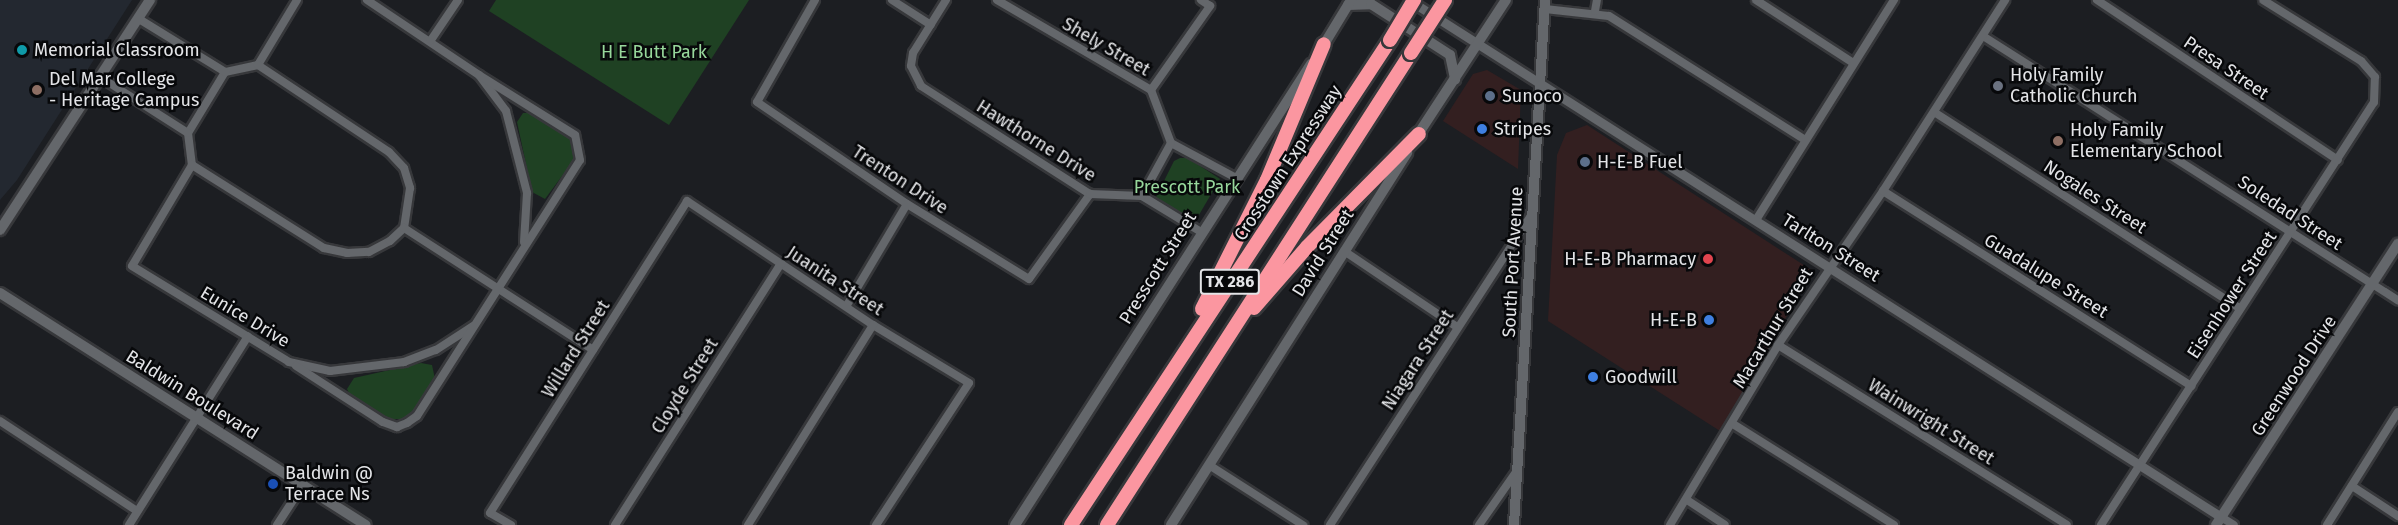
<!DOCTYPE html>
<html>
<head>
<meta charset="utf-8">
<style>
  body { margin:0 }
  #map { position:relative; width:2398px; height:525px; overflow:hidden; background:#1c1e22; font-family:"Fira Sans",sans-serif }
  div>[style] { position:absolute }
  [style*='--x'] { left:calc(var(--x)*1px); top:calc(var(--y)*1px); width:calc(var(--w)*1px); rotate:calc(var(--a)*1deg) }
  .commercial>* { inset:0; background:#331f20 }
  .built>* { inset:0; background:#232830 }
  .green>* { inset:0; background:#1f4123 }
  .roads { filter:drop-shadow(2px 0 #37383b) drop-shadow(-2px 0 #37383b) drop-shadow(0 2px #37383b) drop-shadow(0 -2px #37383b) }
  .minor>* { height:8px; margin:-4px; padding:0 4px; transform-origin:4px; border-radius:4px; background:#64676b }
  .tertiary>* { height:9px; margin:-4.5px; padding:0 4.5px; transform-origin:4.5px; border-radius:4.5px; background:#64676b }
  .secondary>* { height:10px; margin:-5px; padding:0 5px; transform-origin:5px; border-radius:5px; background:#64676b }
  .motorway>* { height:14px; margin:-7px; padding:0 7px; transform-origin:7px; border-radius:7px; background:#fb96a0 }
  .bridges { filter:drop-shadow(2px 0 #37383b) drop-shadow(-2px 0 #37383b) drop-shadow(0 2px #37383b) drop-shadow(0 -2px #37383b) }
  .motorway-bridge>* { height:14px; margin:-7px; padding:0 7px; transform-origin:7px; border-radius:7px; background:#fb96a0 }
  .dots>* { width:16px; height:16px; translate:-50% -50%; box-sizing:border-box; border:3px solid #07080a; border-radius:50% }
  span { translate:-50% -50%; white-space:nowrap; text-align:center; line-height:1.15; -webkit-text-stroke:5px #07080a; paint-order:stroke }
  .shield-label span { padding:2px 4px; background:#07080a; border:2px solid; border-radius:4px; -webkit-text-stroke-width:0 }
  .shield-label { font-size:16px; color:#e3e4e7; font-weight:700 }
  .street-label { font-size:18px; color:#e3e4e7 }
  .poi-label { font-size:18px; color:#e3e4e7 }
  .left { translate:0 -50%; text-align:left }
  .right { translate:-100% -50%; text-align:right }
  .park-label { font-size:18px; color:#97d79b }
</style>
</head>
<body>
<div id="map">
  <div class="commercial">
    <div style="clip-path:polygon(1487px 70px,1521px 90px,1518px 169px,1443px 121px,1473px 74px)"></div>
    <div style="clip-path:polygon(1587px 125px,1813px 271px,1720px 431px,1548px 321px,1557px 155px,1566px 133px)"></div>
  </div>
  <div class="built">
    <div style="clip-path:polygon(0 0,132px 0,17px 180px,0 200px)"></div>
  </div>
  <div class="green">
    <div style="clip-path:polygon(496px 0,749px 0,669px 125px,489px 11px)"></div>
    <div style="clip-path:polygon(523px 113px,534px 113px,568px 135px,575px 150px,574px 160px,545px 199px,532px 192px,517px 122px)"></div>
    <div style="clip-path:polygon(1180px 158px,1188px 158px,1220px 179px,1196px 220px,1191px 223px,1156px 197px,1174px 161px)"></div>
    <div style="clip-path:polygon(421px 363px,432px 365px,435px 379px,411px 415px,403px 419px,387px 419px,350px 395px,347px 389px,354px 378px)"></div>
  </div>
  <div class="roads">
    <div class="minor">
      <div style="--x:297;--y:0;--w:76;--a:121"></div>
      <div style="--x:258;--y:65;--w:34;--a:168"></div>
      <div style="--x:225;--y:72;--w:71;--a:121.2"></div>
      <div style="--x:188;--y:133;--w:32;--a:83"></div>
      <div style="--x:192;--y:165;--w:117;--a:120.7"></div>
      <div style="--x:132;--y:266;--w:184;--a:31.4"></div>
      <div style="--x:289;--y:362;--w:42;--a:12.4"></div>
      <div style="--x:330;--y:371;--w:75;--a:-6.9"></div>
      <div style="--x:404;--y:362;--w:34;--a:-21"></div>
      <div style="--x:436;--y:350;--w:44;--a:-33"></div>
      <div style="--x:367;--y:0;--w:135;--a:33.8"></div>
      <div style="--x:479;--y:75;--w:45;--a:53.1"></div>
      <div style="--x:506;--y:111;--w:85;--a:75.6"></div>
      <div style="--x:527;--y:193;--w:49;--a:93.5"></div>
      <div style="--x:815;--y:0;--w:117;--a:119.6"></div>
      <div style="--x:757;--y:102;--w:181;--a:34.2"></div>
      <div style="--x:907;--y:204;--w:143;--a:31.6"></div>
      <div style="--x:1029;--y:279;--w:105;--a:-54.3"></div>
      <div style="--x:892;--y:0;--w:46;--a:32.7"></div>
      <div style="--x:946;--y:0;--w:62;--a:121.9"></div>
      <div style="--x:913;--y:53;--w:13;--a:99"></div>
      <div style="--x:911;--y:66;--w:22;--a:63"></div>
      <div style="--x:921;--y:86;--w:201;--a:32.6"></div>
      <div style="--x:1090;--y:194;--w:52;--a:2.2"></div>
      <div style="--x:1142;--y:196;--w:69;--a:31.4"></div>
      <div style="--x:997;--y:0;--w:178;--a:30.3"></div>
      <div style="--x:1151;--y:90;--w:57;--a:69.3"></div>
      <div style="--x:1171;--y:143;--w:74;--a:28.3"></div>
      <div style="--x:1756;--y:0;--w:114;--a:32.9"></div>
      <div style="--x:2097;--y:0;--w:289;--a:33.6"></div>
      <div style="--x:1545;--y:9;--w:64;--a:6.2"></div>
      <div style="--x:1609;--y:16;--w:232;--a:32.3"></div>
      <div style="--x:1595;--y:11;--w:11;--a:-80"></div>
      <div style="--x:139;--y:19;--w:101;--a:31.6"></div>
      <div style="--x:1983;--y:36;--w:492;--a:32.5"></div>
      <div style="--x:431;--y:40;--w:48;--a:-56"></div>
      <div style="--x:258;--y:65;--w:157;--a:33.6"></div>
      <div style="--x:389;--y:152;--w:22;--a:47"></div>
      <div style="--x:404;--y:168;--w:21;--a:73"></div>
      <div style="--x:410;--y:188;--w:40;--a:98.5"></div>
      <div style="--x:100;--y:77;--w:104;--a:32.5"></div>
      <div style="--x:1151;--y:90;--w:103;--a:-54.9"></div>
      <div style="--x:1210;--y:6;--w:11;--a:-146"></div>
      <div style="--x:1934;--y:112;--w:363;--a:32.7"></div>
      <div style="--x:192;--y:165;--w:156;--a:32.2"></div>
      <div style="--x:324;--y:248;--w:24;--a:12"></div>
      <div style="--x:347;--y:253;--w:22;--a:-3"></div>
      <div style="--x:369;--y:252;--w:24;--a:-28"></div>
      <div style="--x:390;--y:241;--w:19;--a:-43"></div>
      <div style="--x:1883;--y:191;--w:365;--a:32.3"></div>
      <div style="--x:1142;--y:196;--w:60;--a:-61.3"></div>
      <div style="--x:1756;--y:220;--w:260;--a:-57.9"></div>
      <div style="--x:404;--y:228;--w:225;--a:32.8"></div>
      <div style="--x:1344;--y:251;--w:136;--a:33.9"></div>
      <div style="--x:847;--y:305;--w:117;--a:-59.3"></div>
      <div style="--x:1778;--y:345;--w:340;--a:31.9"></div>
      <div style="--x:296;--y:366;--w:103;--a:32.8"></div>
      <div style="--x:383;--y:422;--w:15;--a:20"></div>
      <div style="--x:397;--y:427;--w:11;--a:-22"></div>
      <div style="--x:407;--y:423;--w:12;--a:-35"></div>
      <div style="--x:417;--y:416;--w:303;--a:-57.5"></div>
      <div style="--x:580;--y:160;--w:25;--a:-101"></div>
      <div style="--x:575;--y:135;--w:113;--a:-148"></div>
      <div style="--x:0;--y:421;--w:164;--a:33.3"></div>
      <div style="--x:1733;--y:424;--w:190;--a:32.1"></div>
      <div style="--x:1209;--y:465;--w:112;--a:32.6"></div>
      <div style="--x:2352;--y:486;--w:55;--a:33.1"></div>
      <div style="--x:1687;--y:500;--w:45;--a:33.3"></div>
      <div style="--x:2221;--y:517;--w:15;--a:32"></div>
      <div style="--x:129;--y:525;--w:223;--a:-57.8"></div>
      <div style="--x:277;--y:525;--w:48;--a:-57"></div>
      <div style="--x:511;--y:525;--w:24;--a:-150"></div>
      <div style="--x:490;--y:513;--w:369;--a:-57.7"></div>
      <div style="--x:687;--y:201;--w:224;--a:33.7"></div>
      <div style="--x:873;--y:325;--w:112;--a:31.1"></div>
      <div style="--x:969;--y:383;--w:170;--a:123.2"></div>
      <div style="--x:615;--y:525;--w:310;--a:-57.6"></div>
      <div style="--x:748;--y:525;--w:236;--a:-58"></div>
      <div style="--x:1330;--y:525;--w:371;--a:-57"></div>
      <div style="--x:1479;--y:525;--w:65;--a:-55.1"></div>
      <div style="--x:1670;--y:525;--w:210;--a:-59"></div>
      <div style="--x:1778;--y:345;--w:186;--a:-55.7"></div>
      <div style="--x:1883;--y:191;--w:227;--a:-57.4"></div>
      <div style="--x:2101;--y:525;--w:503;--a:-57.16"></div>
      <div style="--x:2374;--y:102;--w:25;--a:-88"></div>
      <div style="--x:2375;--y:77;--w:21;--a:-131"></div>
      <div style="--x:2361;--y:61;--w:115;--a:-148.1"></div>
      <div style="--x:2327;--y:525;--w:133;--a:-57.9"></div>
    </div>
    <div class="tertiary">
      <div style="--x:1409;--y:0;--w:963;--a:32.48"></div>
    </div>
    <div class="secondary">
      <div style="--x:1348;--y:5;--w:23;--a:-2"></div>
      <div style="--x:1371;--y:4;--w:94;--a:32.8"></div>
      <div style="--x:1450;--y:55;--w:25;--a:78"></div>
      <div style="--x:1320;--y:51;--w:60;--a:-58.7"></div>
      <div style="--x:1415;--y:139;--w:166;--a:-56.8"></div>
      <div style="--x:0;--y:230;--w:275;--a:-56.9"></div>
      <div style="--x:0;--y:293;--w:433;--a:32.4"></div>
      <div style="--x:1015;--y:525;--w:548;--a:-57.3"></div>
      <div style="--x:1171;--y:525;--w:441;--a:-57.6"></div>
      <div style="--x:1514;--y:525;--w:526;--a:-86.62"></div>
      <div style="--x:2216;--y:525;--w:335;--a:-57.1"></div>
    </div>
    <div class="motorway">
      <div style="--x:1254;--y:308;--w:81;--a:-49"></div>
      <div style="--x:1307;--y:247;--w:159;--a:-45.3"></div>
      <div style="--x:1202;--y:309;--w:144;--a:-63.3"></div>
      <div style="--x:1267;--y:180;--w:147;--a:-67.3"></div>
      <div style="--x:1071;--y:525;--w:581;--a:-56.67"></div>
      <div style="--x:1107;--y:525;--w:561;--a:-57.22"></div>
    </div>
  </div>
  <div class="bridges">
    <div class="motorway-bridge">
      <div style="--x:1390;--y:40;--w:47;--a:-59"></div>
      <div style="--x:1411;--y:53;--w:63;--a:-57.3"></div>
    </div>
  </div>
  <div class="dots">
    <div style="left:22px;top:50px;background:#0f9aa8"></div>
    <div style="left:1998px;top:86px;background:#6b7280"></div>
    <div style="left:37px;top:90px;background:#8d6e63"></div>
    <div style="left:1490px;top:96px;background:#5c6f8a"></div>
    <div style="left:1482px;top:129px;background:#3f7fe0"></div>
    <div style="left:2058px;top:141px;background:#8d6e63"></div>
    <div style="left:1585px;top:162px;background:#5c6f8a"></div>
    <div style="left:1708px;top:259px;background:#e0444e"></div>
    <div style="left:1709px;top:320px;background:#3f7fe0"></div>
    <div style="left:1593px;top:377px;background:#3f7fe0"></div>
    <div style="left:273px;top:484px;background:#1a4fb4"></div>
  </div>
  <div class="shield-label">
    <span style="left:1230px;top:282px">TX 286</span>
  </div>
  <div class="street-label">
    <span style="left:1106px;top:47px;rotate:30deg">Shely Street</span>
    <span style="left:2226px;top:68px;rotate:34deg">Presa Street</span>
    <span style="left:1036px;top:141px;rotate:32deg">Hawthorne Drive</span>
    <span style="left:1288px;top:163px;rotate:-57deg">Crosstown Expressway</span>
    <span style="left:900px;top:180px;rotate:33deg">Trenton Drive</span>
    <span style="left:2095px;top:197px;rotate:33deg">Nogales Street</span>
    <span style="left:2290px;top:213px;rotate:33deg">Soledad Street</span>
    <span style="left:1831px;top:248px;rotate:32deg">Tarlton Street</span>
    <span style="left:1323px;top:253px;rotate:-58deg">David Street</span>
    <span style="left:1513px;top:262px;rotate:-87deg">South Port Avenue</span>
    <span style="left:1158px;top:268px;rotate:-58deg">Presscott Street</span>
    <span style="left:2046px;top:276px;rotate:32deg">Guadalupe Street</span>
    <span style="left:835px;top:281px;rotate:33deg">Juanita Street</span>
    <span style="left:2232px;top:295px;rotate:-57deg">Eisenhower Street</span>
    <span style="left:245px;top:317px;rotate:31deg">Eunice Drive</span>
    <span style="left:1773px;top:328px;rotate:-59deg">Macarthur Street</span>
    <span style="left:576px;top:349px;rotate:-58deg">Willard Street</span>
    <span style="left:1418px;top:360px;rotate:-57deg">Niagara Street</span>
    <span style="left:2294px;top:376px;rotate:-57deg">Greenwood Drive</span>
    <span style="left:685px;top:386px;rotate:-58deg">Cloyde Street</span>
    <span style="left:192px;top:395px;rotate:32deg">Baldwin Boulevard</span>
    <span style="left:1931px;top:422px;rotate:32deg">Wainwright Street</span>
  </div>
  <div class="poi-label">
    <span class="left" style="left:34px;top:50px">Memorial Classroom</span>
    <span class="left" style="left:2010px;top:86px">Holy Family<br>Catholic Church</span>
    <span class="left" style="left:49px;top:90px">Del Mar College<br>- Heritage Campus</span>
    <span class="left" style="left:1502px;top:96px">Sunoco</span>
    <span class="left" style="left:1494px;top:129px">Stripes</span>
    <span class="left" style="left:2070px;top:141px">Holy Family<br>Elementary School</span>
    <span class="left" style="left:1597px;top:162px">H-E-B Fuel</span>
    <span class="right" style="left:1696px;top:259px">H-E-B Pharmacy</span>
    <span class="right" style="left:1697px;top:320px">H-E-B</span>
    <span class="left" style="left:1605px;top:377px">Goodwill</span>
    <span class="left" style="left:285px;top:484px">Baldwin @<br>Terrace Ns</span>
  </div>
  <div class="park-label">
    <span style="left:654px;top:52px">H E Butt Park</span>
    <span style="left:1187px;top:187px">Prescott Park</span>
  </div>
</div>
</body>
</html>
